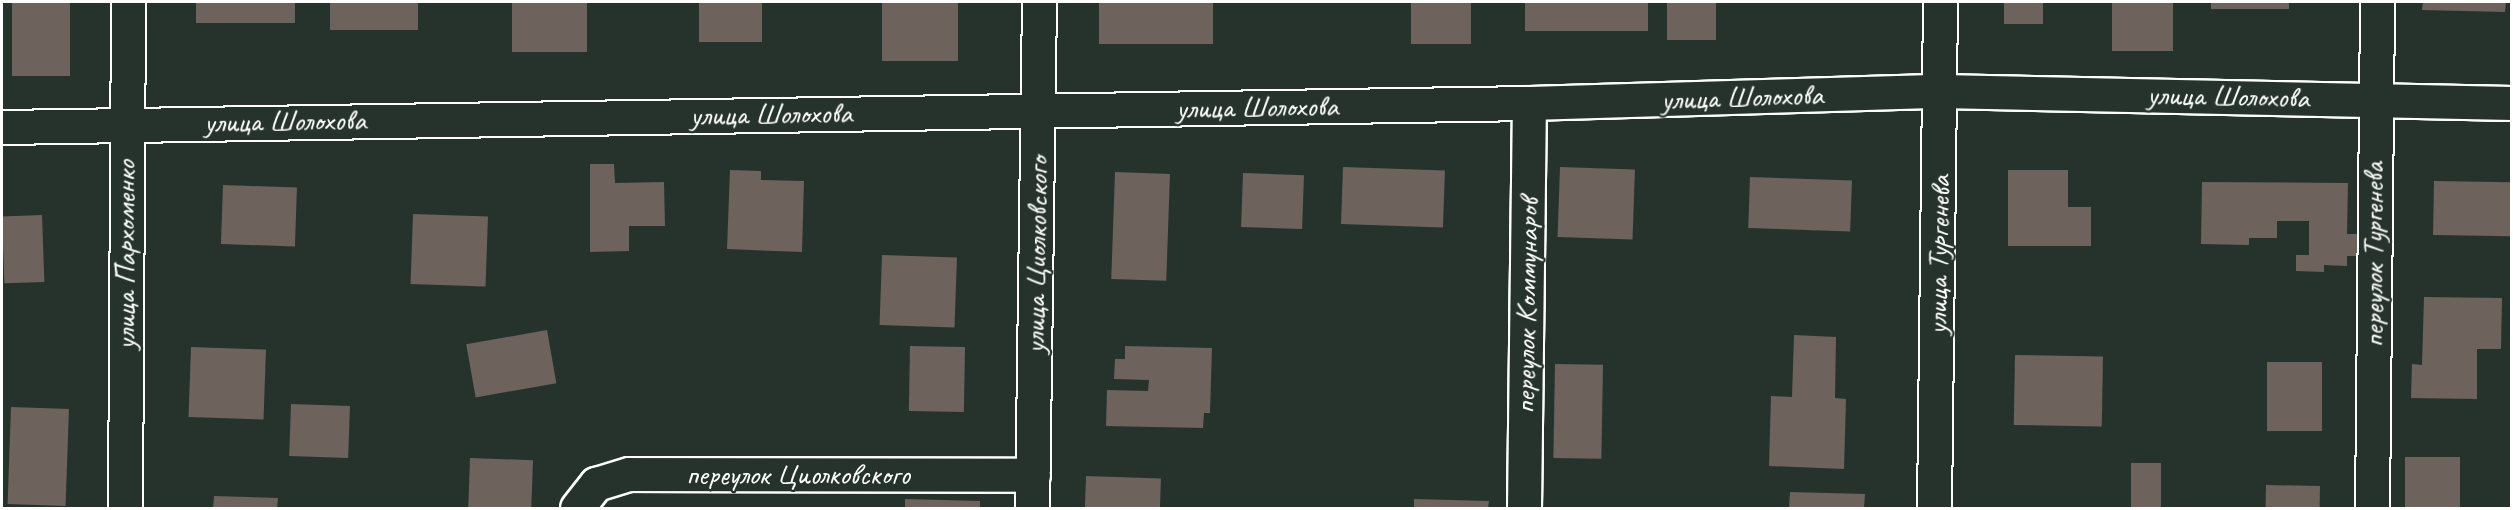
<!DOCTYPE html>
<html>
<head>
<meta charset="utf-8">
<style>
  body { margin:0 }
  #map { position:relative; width:2513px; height:510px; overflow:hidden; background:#26332d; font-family:Caveat,sans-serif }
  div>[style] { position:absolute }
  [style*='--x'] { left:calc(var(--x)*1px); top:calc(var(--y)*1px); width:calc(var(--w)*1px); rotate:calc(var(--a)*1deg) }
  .building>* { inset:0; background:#6e625c; transform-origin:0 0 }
  .roads { filter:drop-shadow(2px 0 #fff) drop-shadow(-2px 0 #fff) drop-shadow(0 2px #fff) drop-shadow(0 -2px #fff) }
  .street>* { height:33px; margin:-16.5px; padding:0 16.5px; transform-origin:16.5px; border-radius:16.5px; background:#26332d }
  span { translate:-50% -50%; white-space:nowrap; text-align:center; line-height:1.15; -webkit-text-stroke:4.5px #26332d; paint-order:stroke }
  .street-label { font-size:30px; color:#fff }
  .frame { position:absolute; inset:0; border:3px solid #fff; pointer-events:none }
</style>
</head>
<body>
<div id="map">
  <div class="building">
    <div style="left:12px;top:2px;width:58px;height:74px"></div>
    <div style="left:196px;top:2px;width:99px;height:21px"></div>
    <div style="left:330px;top:2px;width:88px;height:28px"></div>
    <div style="left:512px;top:2px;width:75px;height:50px"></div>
    <div style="left:699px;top:2px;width:63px;height:40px"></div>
    <div style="left:882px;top:2px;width:76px;height:59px"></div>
    <div style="left:1099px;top:2px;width:114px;height:42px"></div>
    <div style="left:1411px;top:2px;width:60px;height:42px"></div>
    <div style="left:1525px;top:2px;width:123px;height:29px"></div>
    <div style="left:1667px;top:2px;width:49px;height:38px"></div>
    <div style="left:2004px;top:2px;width:39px;height:22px"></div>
    <div style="left:2112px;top:2px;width:61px;height:49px"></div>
    <div style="left:2211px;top:2px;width:78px;height:7px"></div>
    <div style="clip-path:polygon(2423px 2px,2506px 2px,2505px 12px,2422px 10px)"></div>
    <div style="clip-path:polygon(590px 164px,614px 164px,615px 183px,664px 182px,665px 226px,629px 226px,629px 251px,590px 252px)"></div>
    <div style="left:1343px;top:167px;width:102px;height:57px;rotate:2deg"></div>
    <div style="left:1560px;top:167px;width:75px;height:70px;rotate:2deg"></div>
    <div style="clip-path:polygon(730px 170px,761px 171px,761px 180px,804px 181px,802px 252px,727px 249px)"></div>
    <div style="clip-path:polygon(2008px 170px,2068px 170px,2068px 207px,2091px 207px,2091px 246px,2008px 246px)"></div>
    <div style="left:1115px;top:172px;width:55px;height:107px;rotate:2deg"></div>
    <div style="left:1243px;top:173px;width:61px;height:54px;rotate:2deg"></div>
    <div style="left:1750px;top:177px;width:102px;height:51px;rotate:2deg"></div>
    <div style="left:2434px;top:181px;width:78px;height:54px;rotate:1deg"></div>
    <div style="clip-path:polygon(2202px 182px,2348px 183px,2347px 234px,2362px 234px,2362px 256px,2347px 256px,2347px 266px,2324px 265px,2324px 272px,2296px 271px,2296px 255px,2309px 255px,2309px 221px,2277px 221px,2277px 238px,2249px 238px,2249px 245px,2201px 244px)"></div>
    <div style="left:223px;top:185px;width:74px;height:59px;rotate:2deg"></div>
    <div style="left:413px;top:214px;width:75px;height:70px;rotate:2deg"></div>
    <div style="left:42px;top:215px;width:67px;height:40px;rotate:88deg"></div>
    <div style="left:882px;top:255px;width:75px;height:70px;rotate:2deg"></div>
    <div style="clip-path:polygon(2424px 297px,2502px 298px,2501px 349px,2477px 349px,2477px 399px,2411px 398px,2412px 364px,2422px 365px)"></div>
    <div style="left:547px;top:330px;width:54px;height:82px;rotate:80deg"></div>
    <div style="clip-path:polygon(1794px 335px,1836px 337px,1835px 398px,1846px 399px,1844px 469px,1769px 466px,1771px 396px,1792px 397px)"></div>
    <div style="left:910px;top:346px;width:55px;height:65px;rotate:1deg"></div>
    <div style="clip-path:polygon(1125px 346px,1212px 348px,1210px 413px,1204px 413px,1203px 428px,1106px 426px,1107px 390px,1148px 391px,1149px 380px,1114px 379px,1115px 359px,1125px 359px)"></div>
    <div style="left:191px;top:347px;width:75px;height:70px;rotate:2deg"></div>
    <div style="left:2015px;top:355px;width:88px;height:70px;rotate:1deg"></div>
    <div style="left:2267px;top:362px;width:55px;height:69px"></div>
    <div style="left:1555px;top:364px;width:48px;height:94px;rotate:1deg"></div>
    <div style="left:291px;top:404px;width:59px;height:52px;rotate:2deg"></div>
    <div style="left:11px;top:407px;width:58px;height:97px;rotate:2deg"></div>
    <div style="left:2405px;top:457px;width:55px;height:51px"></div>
    <div style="left:470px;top:458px;width:63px;height:50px;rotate:2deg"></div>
    <div style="left:2131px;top:463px;width:30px;height:45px"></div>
    <div style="left:1086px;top:476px;width:75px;height:32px;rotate:2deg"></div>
    <div style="left:2266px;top:485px;width:54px;height:23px;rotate:1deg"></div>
    <div style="clip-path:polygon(1790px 492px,1865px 494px,1864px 508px,1789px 508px)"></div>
    <div style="clip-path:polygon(214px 496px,278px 498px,277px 508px,213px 508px)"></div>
    <div style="clip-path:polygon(905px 499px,980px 501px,980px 508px,905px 508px)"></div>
    <div style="clip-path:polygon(1414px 499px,1489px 501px,1488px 508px,1414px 508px)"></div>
  </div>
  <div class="roads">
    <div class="street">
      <div style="--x:2;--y:127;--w:1527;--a:-0.9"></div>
      <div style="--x:1529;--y:103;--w:411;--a:-1.7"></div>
      <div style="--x:1940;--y:91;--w:572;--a:1.2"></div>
      <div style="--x:125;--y:508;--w:506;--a:-89.66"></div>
      <div style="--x:577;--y:508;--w:31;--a:-52"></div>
      <div style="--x:596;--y:484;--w:34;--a:-17"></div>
      <div style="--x:629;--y:474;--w:404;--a:0.1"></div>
      <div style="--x:1032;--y:508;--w:506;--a:-89.21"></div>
      <div style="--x:1524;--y:508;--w:405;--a:-89.3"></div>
      <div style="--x:1934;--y:508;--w:506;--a:-89.32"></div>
      <div style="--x:2372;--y:508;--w:506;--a:-89.43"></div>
    </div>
  </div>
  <div class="street-label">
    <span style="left:2228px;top:96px;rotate:1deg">улица Шолохова</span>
    <span style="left:1742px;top:97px;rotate:-2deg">улица Шолохова</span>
    <span style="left:1257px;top:107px;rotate:-1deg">улица Шолохова</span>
    <span style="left:771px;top:114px;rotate:-1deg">улица Шолохова</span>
    <span style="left:285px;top:121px;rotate:-1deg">улица Шолохова</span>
    <span style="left:125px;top:255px;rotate:-90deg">улица Пархоменко</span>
    <span style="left:1036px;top:255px;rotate:-89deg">улица Циолковского</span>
    <span style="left:1938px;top:255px;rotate:-89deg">улица Тургенева</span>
    <span style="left:2373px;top:255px;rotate:-90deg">переулок Тургенева</span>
    <span style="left:1526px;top:306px;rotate:-89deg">переулок Коммунаров</span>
    <span style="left:798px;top:474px">переулок Циолковского</span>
  </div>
  <div class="frame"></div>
</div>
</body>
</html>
